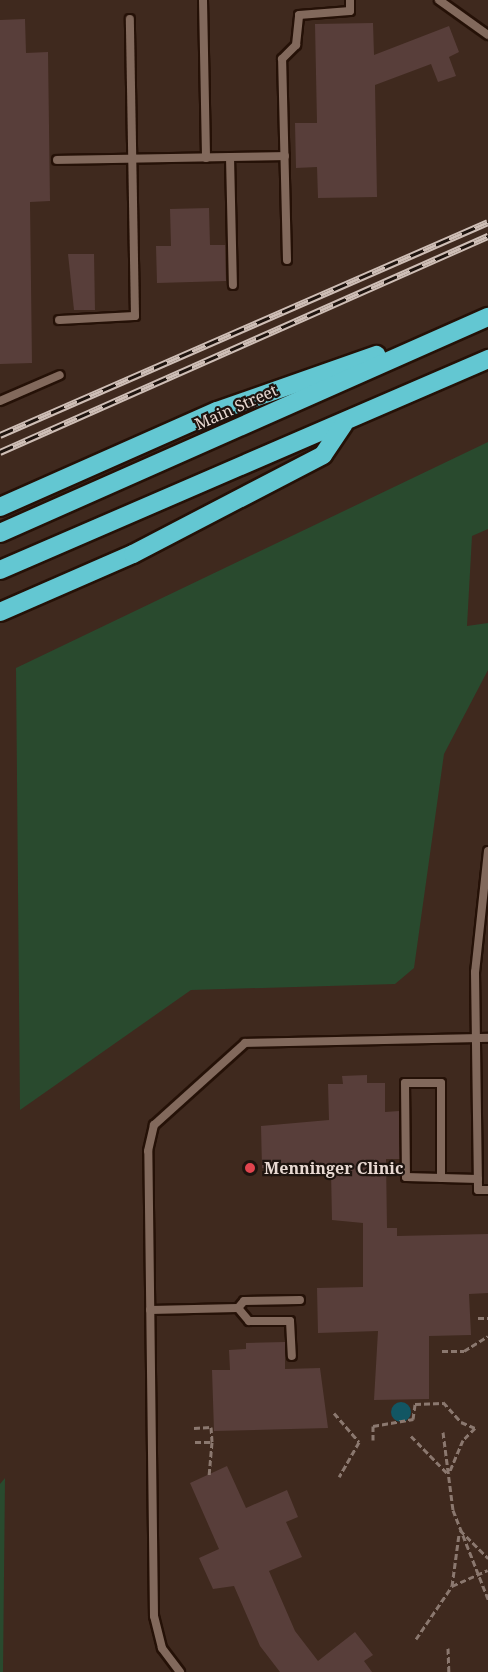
<!DOCTYPE html>
<html>
<head>
<meta charset="utf-8">
<style>
  body { margin:0 }
  #map { position:relative; width:488px; height:1672px; overflow:hidden; background:#3f291e; font-family:"Noto Serif",serif }
  div>[style] { position:absolute }
  [style*='--x'] { left:calc(var(--x)*1px); top:calc(var(--y)*1px); width:calc(var(--w)*1px); rotate:calc(var(--a)*1deg) }
  .green>* { inset:0; background:#294a2e }
  .water>* { inset:0; background:#125663 }
  .round { border-radius:50% }
  .building>* { inset:0; background:#583e3a }
  .path>* { height:3px; margin-top:-1.5px; transform-origin:0; background:repeating-linear-gradient(90deg,#8b786f 0 6px,transparent 0 9px) }
  .roads { filter:drop-shadow(2px 0 #251107) drop-shadow(-2px 0 #251107) drop-shadow(0 2px #251107) drop-shadow(0 -2px #251107) }
  .lane>* { height:8px; margin:-4px; padding:0 4px; transform-origin:4px; border-radius:4px; background:#82695c }
  .highway>* { height:18px; margin:-9px; padding:0 9px; transform-origin:9px; border-radius:9px; background:#63c7d2 }
  .rail>* { height:7px; margin-top:-3.5px; transform-origin:0; background:repeating-linear-gradient(90deg,#1e140f 0 14px,#cebeb6 0 28px); box-sizing:border-box; border-block:2px solid #cebeb6 }
  .dots>* { width:16px; height:16px; translate:-50% -50%; box-sizing:border-box; border:3px solid #1e140f; border-radius:50% }
  span { translate:-50% -50%; white-space:nowrap; text-align:center; line-height:1.15; -webkit-text-stroke:4.5px #1e140f; paint-order:stroke }
  .street-label { font-size:16px; color:#e8d9d2 }
  .poi-label { font-size:16px; color:#e8d9d2; font-weight:700 }
  .left { translate:0 -50%; text-align:left }
</style>
</head>
<body>
<div id="map">
  <div class="green">
    <div style="clip-path:polygon(488px 442px,488px 529px,472px 536px,467px 626px,488px 623px,488px 670px,444px 754px,414px 968px,395px 984px,191px 990px,20px 1110px,16px 668px)"></div>
    <div style="clip-path:polygon(5px 1478px,3px 1672px,0 1672px,0 1484px)"></div>
  </div>
  <div class="water">
    <div class="round" style="left:391px;top:1402px;width:20px;height:20px"></div>
  </div>
  <div class="building">
    <div style="clip-path:polygon(25px 19px,26px 53px,48px 52px,50px 201px,30px 202px,32px 363px,0 364px,0 20px)"></div>
    <div style="clip-path:polygon(373px 23px,374px 55px,449px 26px,459px 52px,449px 57px,456px 76px,438px 82px,431px 64px,375px 85px,377px 197px,318px 198px,317px 167px,296px 168px,295px 123px,317px 123px,315px 24px)"></div>
    <div style="clip-path:polygon(209px 208px,210px 245px,225px 245px,226px 281px,157px 283px,156px 246px,171px 246px,170px 209px)"></div>
    <div style="clip-path:polygon(68px 254px,94px 254px,95px 310px,74px 310px)"></div>
    <div style="clip-path:polygon(367px 1075px,367px 1083px,385px 1083px,385px 1112px,399px 1111px,400px 1159px,386px 1159px,387px 1228px,397px 1228px,397px 1236px,488px 1234px,488px 1293px,469px 1294px,471px 1335px,429px 1336px,429px 1399px,374px 1400px,378px 1331px,318px 1333px,317px 1288px,363px 1287px,363px 1223px,332px 1220px,331px 1171px,262px 1168px,261px 1126px,329px 1120px,328px 1084px,343px 1084px,342px 1076px)"></div>
    <div style="clip-path:polygon(285px 1342px,285px 1369px,320px 1368px,328px 1428px,214px 1431px,212px 1370px,230px 1370px,229px 1350px,246px 1349px,246px 1343px)"></div>
    <div style="clip-path:polygon(227px 1466px,246px 1508px,287px 1490px,298px 1517px,286px 1522px,302px 1557px,269px 1571px,295px 1631px,318px 1661px,355px 1632px,373px 1655px,364px 1661px,372px 1672px,280px 1672px,260px 1646px,234px 1586px,213px 1589px,199px 1558px,219px 1549px,190px 1483px)"></div>
  </div>
  <div class="path">
    <div style="--x:478;--y:1318;--w:10;--a:0"></div>
    <div style="--x:442;--y:1351;--w:22;--a:0"></div>
    <div style="--x:464;--y:1351;--w:28;--a:-32"></div>
    <div style="--x:443;--y:1402;--w:27;--a:48"></div>
    <div style="--x:461;--y:1422;--w:15;--a:23"></div>
    <div style="--x:475;--y:1428;--w:17;--a:135"></div>
    <div style="--x:463;--y:1440;--w:36;--a:113"></div>
    <div style="--x:334;--y:1413;--w:38;--a:49"></div>
    <div style="--x:359;--y:1442;--w:40;--a:119.7"></div>
    <div style="--x:194;--y:1428;--w:17;--a:-3"></div>
    <div style="--x:211;--y:1427;--w:15;--a:86"></div>
    <div style="--x:443;--y:1432;--w:79;--a:82.7"></div>
    <div style="--x:453;--y:1510;--w:96;--a:68.5"></div>
    <div style="--x:411;--y:1436;--w:52;--a:45.8"></div>
    <div style="--x:373;--y:1440;--w:14;--a:-90"></div>
    <div style="--x:373;--y:1426;--w:41;--a:-9.9"></div>
    <div style="--x:413;--y:1419;--w:15;--a:-82"></div>
    <div style="--x:415;--y:1404;--w:28;--a:-2"></div>
    <div style="--x:195;--y:1442;--w:17;--a:0"></div>
    <div style="--x:212;--y:1442;--w:33;--a:95"></div>
    <div style="--x:460;--y:1530;--w:40;--a:45"></div>
    <div style="--x:452;--y:1586;--w:52;--a:-82.3"></div>
    <div style="--x:416;--y:1639;--w:64;--a:-55.8"></div>
    <div style="--x:452;--y:1586;--w:39;--a:-24"></div>
    <div style="--x:448;--y:1648;--w:24;--a:88"></div>
  </div>
  <div class="roads">
    <div class="lane">
      <div style="--x:203;--y:0;--w:158;--a:88.9"></div>
      <div style="--x:439;--y:0;--w:60;--a:35.5"></div>
      <div style="--x:230;--y:157;--w:128;--a:88.7"></div>
      <div style="--x:57;--y:160;--w:228;--a:-1"></div>
      <div style="--x:287;--y:260;--w:201;--a:-91.4"></div>
      <div style="--x:282;--y:59;--w:20;--a:-45"></div>
      <div style="--x:296;--y:45;--w:30;--a:-84"></div>
      <div style="--x:299;--y:15;--w:51;--a:-4.5"></div>
      <div style="--x:350;--y:11;--w:11;--a:-90"></div>
      <div style="--x:59;--y:320;--w:76;--a:-3"></div>
      <div style="--x:135;--y:316;--w:297;--a:-91"></div>
      <div style="--x:0;--y:401;--w:65;--a:-23.4"></div>
      <div style="--x:488;--y:851;--w:122;--a:96.1"></div>
      <div style="--x:475;--y:972;--w:218;--a:89.2"></div>
      <div style="--x:478;--y:1190;--w:10;--a:0"></div>
      <div style="--x:441;--y:1178;--w:95;--a:-90"></div>
      <div style="--x:441;--y:1083;--w:36;--a:180"></div>
      <div style="--x:405;--y:1083;--w:94;--a:89.4"></div>
      <div style="--x:406;--y:1177;--w:72;--a:1.6"></div>
      <div style="--x:238;--y:1308;--w:9;--a:-49"></div>
      <div style="--x:244;--y:1301;--w:56;--a:-1"></div>
      <div style="--x:150;--y:1310;--w:88;--a:-1.3"></div>
      <div style="--x:238;--y:1308;--w:17;--a:50"></div>
      <div style="--x:249;--y:1321;--w:41;--a:0"></div>
      <div style="--x:290;--y:1321;--w:35;--a:87"></div>
      <div style="--x:180;--y:1672;--w:30;--a:-127"></div>
      <div style="--x:162;--y:1648;--w:33;--a:-104"></div>
      <div style="--x:154;--y:1616;--w:465;--a:-90.7"></div>
      <div style="--x:148;--y:1151;--w:27;--a:-77"></div>
      <div style="--x:154;--y:1125;--w:122;--a:-42"></div>
      <div style="--x:245;--y:1043;--w:243;--a:-1.2"></div>
    </div>
    <div class="highway">
      <div style="--x:0;--y:507;--w:237;--a:-23.9"></div>
      <div style="--x:217;--y:411;--w:169;--a:-19.4"></div>
      <div style="--x:0;--y:533;--w:534;--a:-23.88"></div>
      <div style="--x:0;--y:570;--w:532;--a:-23.38"></div>
      <div style="--x:0;--y:612;--w:145;--a:-23.6"></div>
      <div style="--x:133;--y:554;--w:214;--a:-27.5"></div>
      <div style="--x:323;--y:455;--w:37;--a:-56"></div>
    </div>
  </div>
  <div class="rail">
    <div style="--x:0;--y:435;--w:532;--a:-23.58"></div>
    <div style="--x:0;--y:452;--w:534;--a:-23.88"></div>
  </div>
  <div class="dots">
    <div style="left:250px;top:1168px;background:#e0444e"></div>
  </div>
  <div class="street-label">
    <span style="left:236px;top:407px;rotate:-24deg">Main Street</span>
  </div>
  <div class="poi-label">
    <span class="left" style="left:264px;top:1168px">Menninger Clinic</span>
  </div>
</div>
</body>
</html>
